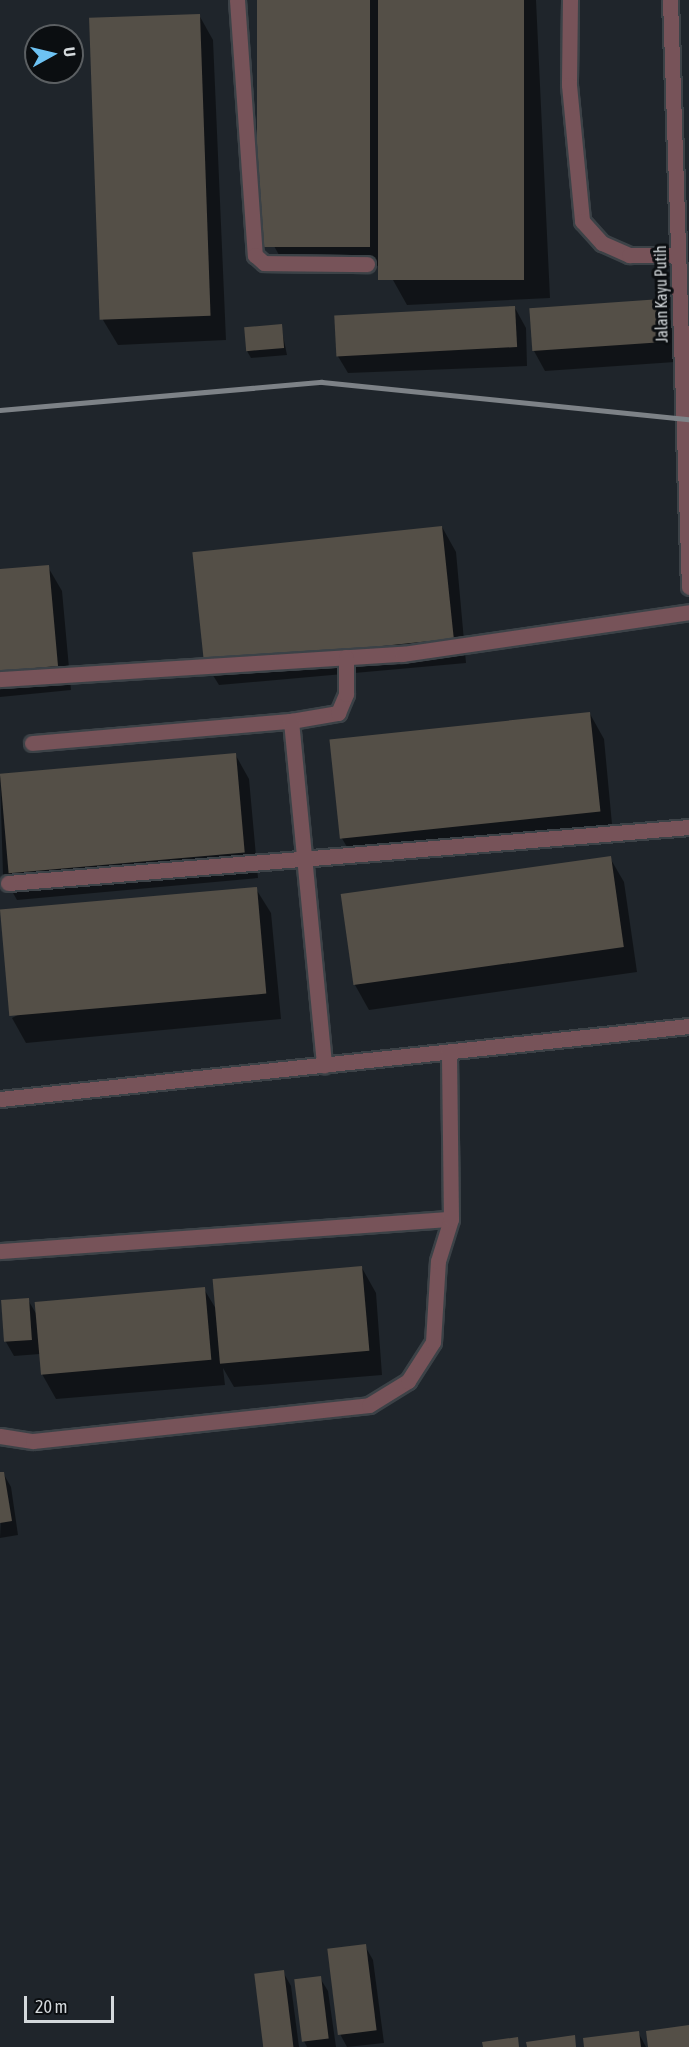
<!DOCTYPE html>
<html>
<head>
<meta charset="utf-8">
<style>
  body { margin:0 }
  #map { position:relative; width:689px; height:2047px; overflow:hidden; background:#1f252b; font-family:"Asap Condensed",sans-serif }
  div>[style] { position:absolute }
  [style*='--x'] { left:calc(var(--x)*1px); top:calc(var(--y)*1px); width:calc(var(--w)*1px); rotate:calc(var(--a)*1deg) }
  .shadow>* { inset:0; background:#0007 }
  .building>* { inset:0; background:#544f47; transform-origin:0 0 }
  .roads { filter:drop-shadow(2px 0 #3c4247) drop-shadow(-2px 0 #3c4247) drop-shadow(0 2px #3c4247) drop-shadow(0 -2px #3c4247) }
  .minor>* { height:15px; margin:-7.5px; padding:0 7.5px; transform-origin:7.5px; border-radius:7.5px; background:#775359 }
  .rail>* { height:4.5px; margin:-2.25px; padding:0 2.25px; transform-origin:2.25px; border-radius:2.25px; background:#7d8287 }
  span { translate:-50% -50%; white-space:nowrap; text-align:center; line-height:1.15; -webkit-text-stroke:6px #0b0e11; paint-order:stroke }
  .street-label { font-size:16px; color:#d4d9dc }
  .north { position:absolute; left:24px; top:24px; width:60px; height:60px; box-sizing:border-box; background:#0b0e11; border:2px solid #5b5f62; border-radius:50%; rotate:82deg; font-size:16px; font-weight:700; line-height:24px; text-align:center; color:#d4d9dc }
  .north::after { content:''; display:block; margin:auto; width:21px; height:27px; background:#6dc2f3; clip-path:polygon(50% 0,100% 100%,50% 72%,0 100%) }
  .scale { position:absolute; left:24px; top:1996px; width:90px; height:27px; box-sizing:border-box; border:3px solid #d4d9dc; border-top:0; padding-left:8px; font-size:18px; line-height:21px; white-space:nowrap; color:#d4d9dc; -webkit-text-stroke:4px #0b0e11; paint-order:stroke }
</style>
</head>
<body>
<div id="map">
  <div class="shadow">
    <div style="clip-path:polygon(259px 0,536px 0,550px 298px,407px 305px,393px 280px,392px 265px,288px 271px,274px 246px)"></div>
    <div style="clip-path:polygon(199px 15px,213px 40px,226px 340px,118px 345px,103px 320px)"></div>
    <div style="clip-path:polygon(660px 301px,671px 321px,675px 362px,545px 371px,534px 351px)"></div>
    <div style="clip-path:polygon(515px 308px,526px 328px,527px 366px,348px 373px,336px 353px)"></div>
    <div style="clip-path:polygon(281px 326px,287px 355px,251px 358px,247px 351px)"></div>
    <div style="clip-path:polygon(442px 527px,456px 552px,466px 663px,219px 685px,204px 661px)"></div>
    <div style="clip-path:polygon(48px 567px,62px 591px,71px 690px,0 697px,0 571px)"></div>
    <div style="clip-path:polygon(590px 714px,604px 739px,613px 835px,354px 859px,340px 835px)"></div>
    <div style="clip-path:polygon(235px 754px,249px 779px,258px 878px,17px 900px,3px 875px,0 776px)"></div>
    <div style="clip-path:polygon(610px 858px,624px 882px,637px 972px,369px 1010px,355px 985px,342px 895px)"></div>
    <div style="clip-path:polygon(256px 889px,271px 913px,281px 1019px,26px 1043px,12px 1018px)"></div>
    <div style="clip-path:polygon(362px 1268px,376px 1293px,382px 1375px,234px 1387px,223px 1368px,225px 1385px,56px 1399px,42px 1374px,40px 1354px,14px 1356px,6px 1342px,28px 1300px,37px 1315px,204px 1289px,216px 1309px)"></div>
    <div style="clip-path:polygon(3px 1473px,11px 1487px,18px 1535px,0 1538px)"></div>
    <div style="clip-path:polygon(365px 1946px,373px 1960px,384px 2043px,347px 2047px,340px 2034px)"></div>
    <div style="clip-path:polygon(283px 1972px,291px 1986px,299px 2047px,265px 2047px)"></div>
    <div style="clip-path:polygon(320px 1978px,328px 1991px,336px 2047px,307px 2047px,304px 2041px,295px 1981px)"></div>
    <div style="clip-path:polygon(638px 2032px,646px 2047px,586px 2047px)"></div>
  </div>
  <div class="building">
    <div style="left:257px;top:0;width:113px;height:247px"></div>
    <div style="left:378px;top:0;width:146px;height:280px"></div>
    <div style="left:200px;top:14px;width:302px;height:111px;rotate:88deg"></div>
    <div style="left:661px;top:299px;width:43px;height:132px;rotate:86deg"></div>
    <div style="left:515px;top:306px;width:41px;height:181px;rotate:87deg"></div>
    <div style="left:282px;top:324px;width:24px;height:38px;rotate:85deg"></div>
    <div style="left:442px;top:526px;width:113px;height:251px;rotate:84deg"></div>
    <div style="clip-path:polygon(49px 565px,58px 666px,0 671px,0 569px)"></div>
    <div style="left:590px;top:712px;width:100px;height:262px;rotate:84deg"></div>
    <div style="left:236px;top:753px;width:100px;height:237px;rotate:85deg"></div>
    <div style="left:611px;top:856px;width:92px;height:273px;rotate:82deg"></div>
    <div style="left:257px;top:887px;width:107px;height:258px;rotate:85deg"></div>
    <div style="left:362px;top:1266px;width:85px;height:150px;rotate:85deg"></div>
    <div style="left:205px;top:1287px;width:73px;height:171px;rotate:85deg"></div>
    <div style="left:29px;top:1298px;width:42px;height:28px;rotate:86deg"></div>
    <div style="clip-path:polygon(0 1472px,4px 1472px,12px 1521px,0 1523px)"></div>
    <div style="left:366px;top:1944px;width:87px;height:39px;rotate:83deg"></div>
    <div style="left:284px;top:1970px;width:78px;height:30px;rotate:83deg"></div>
    <div style="left:321px;top:1976px;width:63px;height:27px;rotate:83deg"></div>
    <div style="clip-path:polygon(689px 2025px,689px 2047px,648px 2047px,646px 2031px)"></div>
    <div style="clip-path:polygon(639px 2031px,641px 2047px,584px 2047px,583px 2038px)"></div>
    <div style="clip-path:polygon(575px 2035px,576px 2047px,527px 2047px,526px 2042px)"></div>
    <div style="clip-path:polygon(518px 2037px,519px 2047px,483px 2047px,482px 2042px)"></div>
  </div>
  <div class="roads">
    <div class="minor">
      <div style="--x:237;--y:0;--w:256;--a:86"></div>
      <div style="--x:255;--y:255;--w:12;--a:42"></div>
      <div style="--x:264;--y:263;--w:103;--a:0.6"></div>
      <div style="--x:570;--y:0;--w:85;--a:90.7"></div>
      <div style="--x:569;--y:85;--w:137;--a:84.5"></div>
      <div style="--x:582;--y:221;--w:30;--a:48"></div>
      <div style="--x:602;--y:243;--w:30;--a:24"></div>
      <div style="--x:629;--y:255;--w:49;--a:0"></div>
      <div style="--x:670;--y:0;--w:587;--a:88.15"></div>
      <div style="--x:0;--y:679;--w:403;--a:-3.6"></div>
      <div style="--x:402;--y:654;--w:290;--a:-8.3"></div>
      <div style="--x:291;--y:721;--w:48;--a:-9.7"></div>
      <div style="--x:338;--y:713;--w:21;--a:-67"></div>
      <div style="--x:346;--y:694;--w:37;--a:-90"></div>
      <div style="--x:32;--y:743;--w:260;--a:-4.9"></div>
      <div style="--x:291;--y:721;--w:346;--a:84.5"></div>
      <div style="--x:8;--y:883;--w:683;--a:-4.7"></div>
      <div style="--x:0;--y:1099;--w:693;--a:-6.05"></div>
      <div style="--x:0;--y:1251;--w:452;--a:-4.1"></div>
      <div style="--x:0;--y:1436;--w:33;--a:9"></div>
      <div style="--x:33;--y:1441;--w:338;--a:-6.1"></div>
      <div style="--x:369;--y:1405;--w:46;--a:-31.6"></div>
      <div style="--x:408;--y:1381;--w:46;--a:-57.3"></div>
      <div style="--x:433;--y:1342;--w:81;--a:-86.5"></div>
      <div style="--x:438;--y:1261;--w:44;--a:-72.8"></div>
      <div style="--x:451;--y:1219;--w:167;--a:-90.7"></div>
    </div>
  </div>
  <div class="rail">
    <div style="--x:0;--y:410;--w:323;--a:-5"></div>
    <div style="--x:322;--y:382;--w:369;--a:5.8"></div>
  </div>
  <div class="street-label">
    <span style="left:661px;top:294px;rotate:-91deg">Jalan Kayu Putih</span>
  </div>
  <div class="north">U</div>
  <div class="scale">20 m</div>
</div>
</body>
</html>
